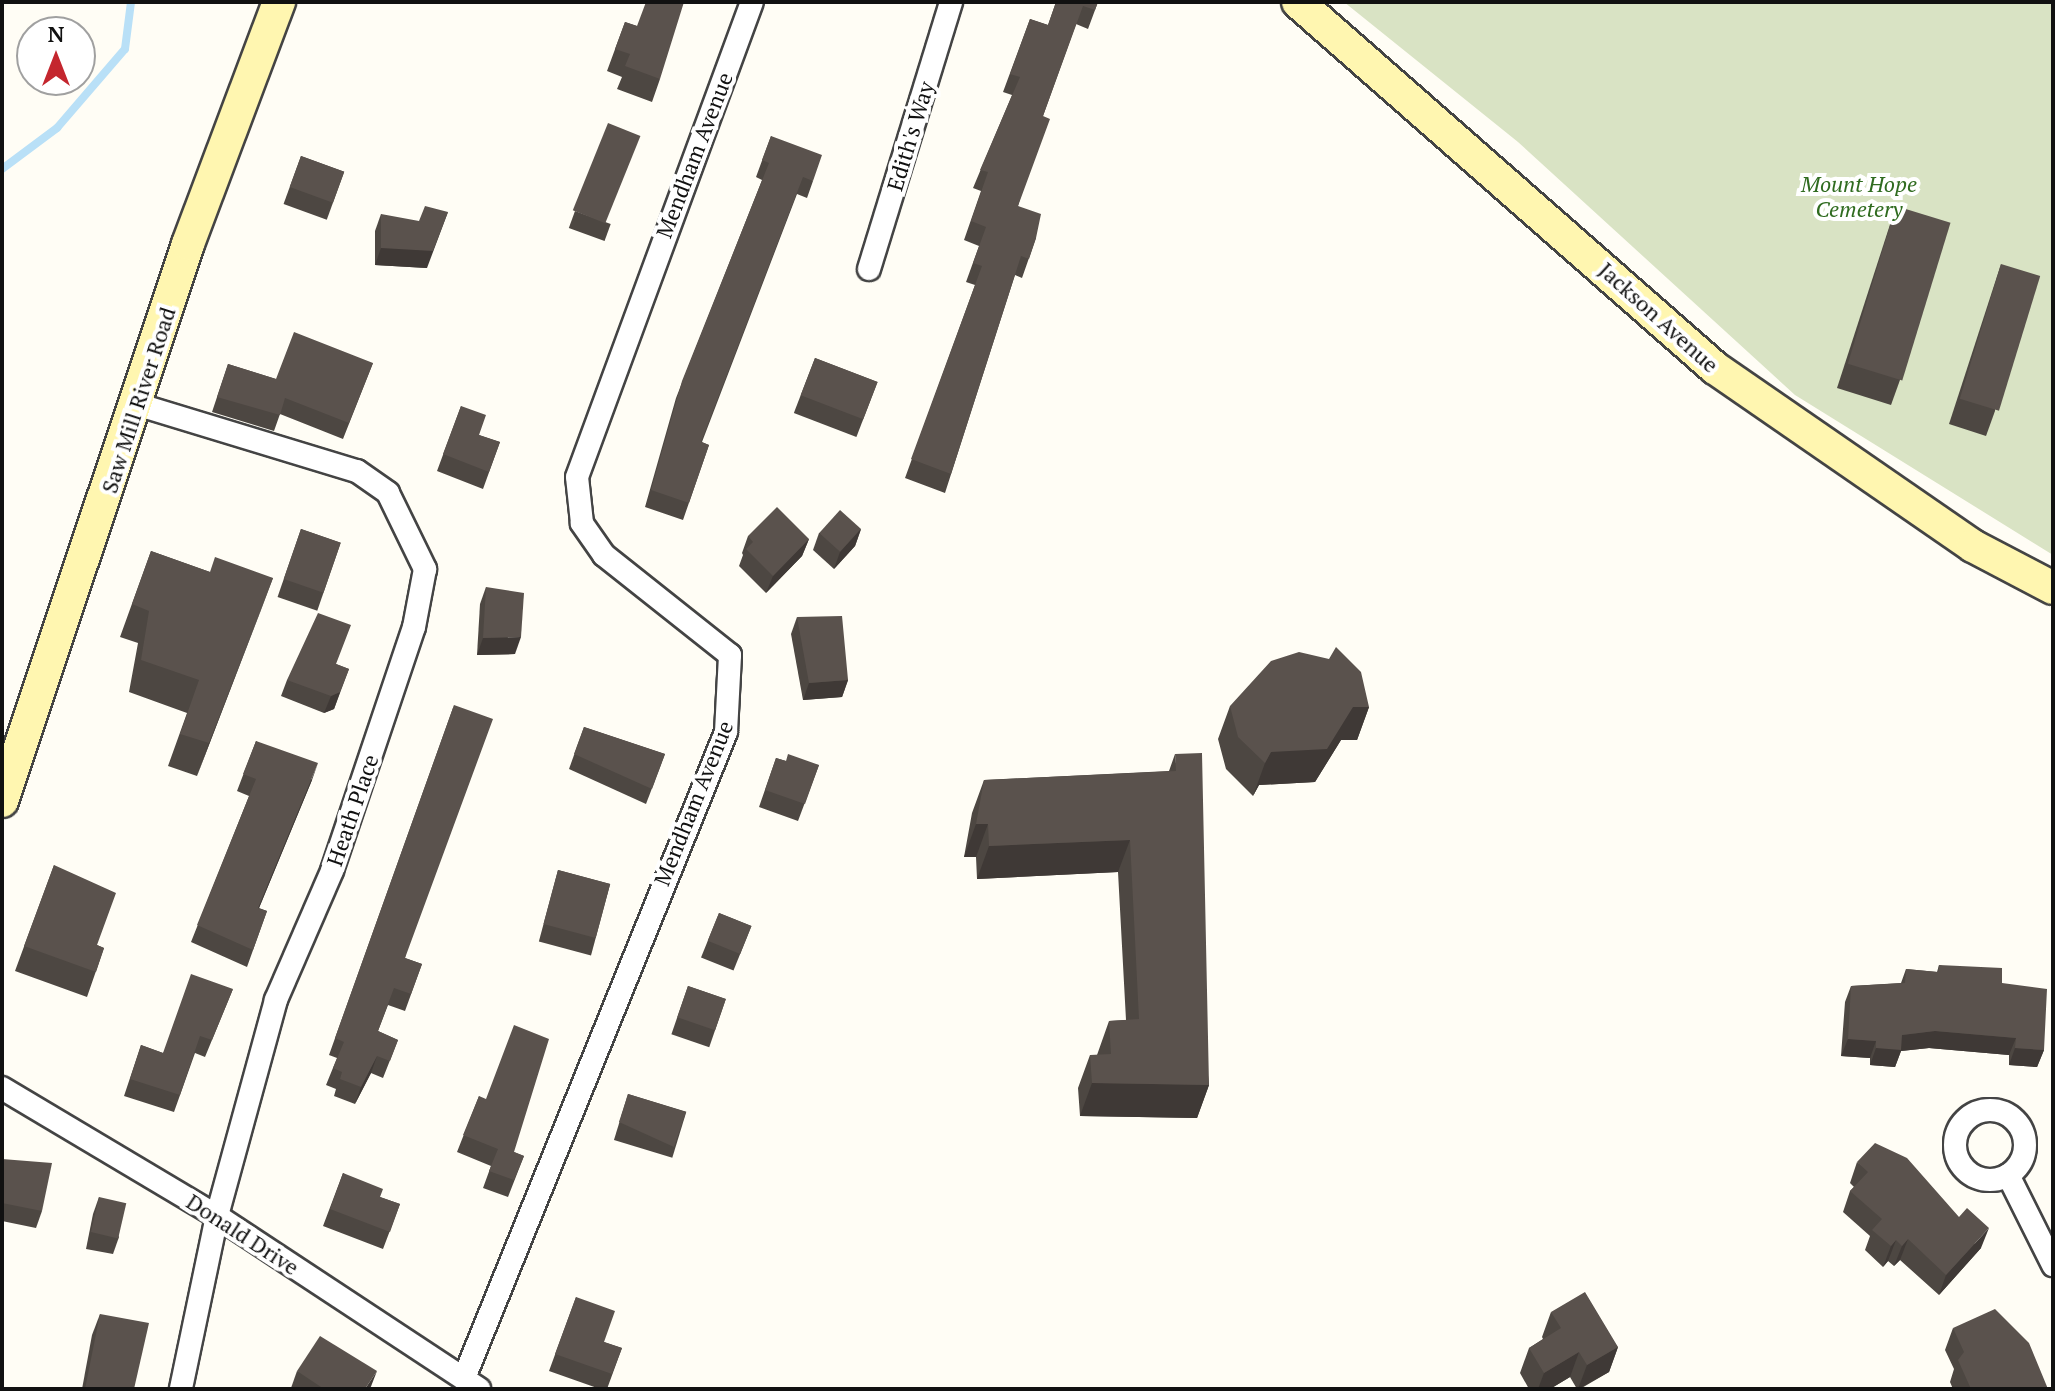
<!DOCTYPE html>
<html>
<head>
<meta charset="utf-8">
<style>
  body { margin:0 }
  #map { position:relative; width:2055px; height:1391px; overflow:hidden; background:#fffdf5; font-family:"PT Serif",serif }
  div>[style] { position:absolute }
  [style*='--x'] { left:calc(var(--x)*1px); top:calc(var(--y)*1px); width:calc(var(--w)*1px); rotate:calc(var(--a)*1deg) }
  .cemetery>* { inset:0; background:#d9e3c4 }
  .stream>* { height:8px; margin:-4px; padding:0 4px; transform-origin:4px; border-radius:4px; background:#b9e0f7 }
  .roads { filter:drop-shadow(2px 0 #444) drop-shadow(-2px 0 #444) drop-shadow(0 2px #444) drop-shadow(0 -2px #444) }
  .minor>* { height:22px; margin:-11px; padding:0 11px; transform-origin:11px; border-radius:11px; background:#fff }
  .minor>.ring { margin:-11px; padding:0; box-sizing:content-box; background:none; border:22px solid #fff; border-radius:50% }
  .secondary>* { height:32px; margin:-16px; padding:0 16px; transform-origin:16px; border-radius:16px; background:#fff6b0 }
  .wall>* { inset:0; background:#4d4742; transform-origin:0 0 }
  .shaded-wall>* { inset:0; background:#3f3936 }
  .building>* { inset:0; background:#5a524d; transform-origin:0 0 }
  span { translate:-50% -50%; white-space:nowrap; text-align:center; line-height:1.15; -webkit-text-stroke:8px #fff; paint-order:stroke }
  .street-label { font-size:22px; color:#111 }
  .park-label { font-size:22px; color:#2f6b1f; font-style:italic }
  .frame { position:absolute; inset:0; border:4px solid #111; pointer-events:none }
  .north { position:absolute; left:16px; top:16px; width:80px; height:80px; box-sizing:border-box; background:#fff; border:2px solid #a0a0a0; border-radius:50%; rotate:0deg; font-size:22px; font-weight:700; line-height:32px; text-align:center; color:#111 }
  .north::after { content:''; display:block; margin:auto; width:28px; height:36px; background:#c4262e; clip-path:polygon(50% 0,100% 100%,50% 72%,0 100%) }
</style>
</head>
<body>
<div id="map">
  <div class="cemetery">
    <div style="clip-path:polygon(1344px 2px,2053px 2px,2053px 555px,1795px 395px,1518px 142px)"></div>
  </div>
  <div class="stream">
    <div style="--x:2;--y:169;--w:69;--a:-36.7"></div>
    <div style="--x:57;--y:128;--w:104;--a:-49.3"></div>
    <div style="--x:125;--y:49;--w:47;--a:-82.7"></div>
  </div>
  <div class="roads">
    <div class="minor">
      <div style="--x:869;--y:269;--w:279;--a:-72.9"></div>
      <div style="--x:136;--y:404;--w:231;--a:16.9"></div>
      <div style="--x:357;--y:471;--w:38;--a:35"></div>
      <div style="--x:388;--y:493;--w:85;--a:64"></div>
      <div style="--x:425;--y:569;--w:59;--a:100.7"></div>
      <div style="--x:414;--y:627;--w:257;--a:108.6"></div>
      <div style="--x:332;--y:871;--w:141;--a:113.5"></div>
      <div style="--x:276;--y:1000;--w:224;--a:105.3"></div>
      <div style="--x:217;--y:1216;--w:177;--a:101.8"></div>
      <div style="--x:2;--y:1088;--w:250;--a:30.8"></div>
      <div style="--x:217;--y:1216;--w:314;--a:33.4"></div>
      <div class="ring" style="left:1955px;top:1110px;width:48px;height:48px"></div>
      <div style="--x:2008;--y:1175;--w:101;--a:63.4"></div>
      <div style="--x:464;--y:1378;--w:697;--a:-67.92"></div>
      <div style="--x:726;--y:732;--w:77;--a:-87"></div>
      <div style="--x:730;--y:655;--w:161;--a:-141.6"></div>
      <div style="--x:604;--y:555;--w:39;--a:-125"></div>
      <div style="--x:582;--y:523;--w:46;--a:-96.2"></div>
      <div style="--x:577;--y:477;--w:506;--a:-69.78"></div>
    </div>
    <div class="secondary">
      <div style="--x:1298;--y:2;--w:555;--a:41.27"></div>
      <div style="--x:1715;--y:368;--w:313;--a:34.6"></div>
      <div style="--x:1973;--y:546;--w:90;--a:27.7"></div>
      <div style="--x:2;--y:801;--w:587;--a:-71.53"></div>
      <div style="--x:188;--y:244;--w:259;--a:-69.4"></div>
    </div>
  </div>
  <div class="wall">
    <div style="clip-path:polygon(1056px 2px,1098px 2px,1088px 29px,1076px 24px,1043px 116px,1018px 206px,1036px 238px,1022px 278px,1015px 275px,945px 493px,905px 478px,975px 285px,966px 282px,979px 246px,964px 240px,981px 191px,973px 188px,1012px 95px,1003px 92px,1030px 19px,1048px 25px)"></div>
    <div style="clip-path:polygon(625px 22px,637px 26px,660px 79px,652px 102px,617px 89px,622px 77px,607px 71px)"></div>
    <div style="clip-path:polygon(771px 136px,813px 181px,807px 198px,797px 194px,702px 442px,709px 445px,683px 520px,645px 507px,676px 398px,762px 180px,756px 177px)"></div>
    <div style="left:301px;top:156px;width:46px;height:51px;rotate:20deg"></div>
    <div style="clip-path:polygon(1896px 206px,1900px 380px,1891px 405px,1837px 388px)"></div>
    <div style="left:575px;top:211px;width:38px;height:18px;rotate:20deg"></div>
    <div style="clip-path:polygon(381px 214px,427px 268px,375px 265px,375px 231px)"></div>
    <div style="clip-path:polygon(2001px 264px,1995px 411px,1986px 436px,1949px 424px)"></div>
    <div style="left:815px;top:358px;width:67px;height:59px;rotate:21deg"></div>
    <div style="clip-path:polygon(373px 363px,343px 439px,280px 414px,274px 431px,212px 412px,228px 364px,276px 379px)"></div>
    <div style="clip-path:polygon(461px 406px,479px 435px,500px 442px,483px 489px,437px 471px)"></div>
    <div style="left:301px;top:529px;width:42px;height:72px;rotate:19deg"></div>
    <div style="clip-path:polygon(861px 529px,855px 546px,834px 569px,813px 550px,819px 533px)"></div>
    <div style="clip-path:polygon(748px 536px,809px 539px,802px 556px,766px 593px,739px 566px,743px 555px,742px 553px)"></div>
    <div style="clip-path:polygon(151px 551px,210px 572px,273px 578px,197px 776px,168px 766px,187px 713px,129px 692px,138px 643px,120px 637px)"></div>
    <div style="clip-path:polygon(486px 587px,515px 654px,477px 655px,480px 604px)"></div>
    <div style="clip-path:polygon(797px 617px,848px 680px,842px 697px,803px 700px,791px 634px)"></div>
    <div style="clip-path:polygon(336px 664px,349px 669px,334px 709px,324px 713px,281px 696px,287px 680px)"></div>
    <div style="clip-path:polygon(454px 705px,405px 958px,422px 964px,405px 1011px,388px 1005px,378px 1031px,398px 1040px,383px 1078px,371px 1073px,355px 1104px,334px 1096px,336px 1089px,326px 1085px,337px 1058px,329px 1055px)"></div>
    <div style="clip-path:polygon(1230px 706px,1369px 707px,1357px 740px,1341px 740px,1315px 782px,1259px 785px,1253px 796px,1226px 769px,1218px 739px)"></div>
    <div style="clip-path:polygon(584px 727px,665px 754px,646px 804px,569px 769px)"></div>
    <div style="clip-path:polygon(256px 741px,312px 780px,259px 908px,267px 911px,247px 967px,191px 942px,249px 796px,237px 791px)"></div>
    <div style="clip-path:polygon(1175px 754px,1209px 1085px,1197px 1118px,1080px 1116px,1078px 1088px,1090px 1055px,1097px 1055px,1109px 1021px,1126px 1020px,1118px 872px,977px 879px,976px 857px,964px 857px,972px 813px,984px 780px,1169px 771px)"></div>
    <div style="clip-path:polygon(776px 758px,786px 761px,819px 765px,798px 821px,759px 807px)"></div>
    <div style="clip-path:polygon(54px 865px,97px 945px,104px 948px,87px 997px,15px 971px)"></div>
    <div style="left:558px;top:870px;width:54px;height:74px;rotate:15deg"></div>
    <div style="left:719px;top:913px;width:35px;height:48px;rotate:22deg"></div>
    <div style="clip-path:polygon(1939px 965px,2002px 983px,2044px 1050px,2037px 1067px,2009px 1065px,2009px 1055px,1929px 1048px,1901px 1051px,1895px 1067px,1870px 1065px,1870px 1058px,1841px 1056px,1845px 1002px,1851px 986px,1901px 983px,1906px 969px,1937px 972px)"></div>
    <div style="left:688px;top:986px;width:40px;height:51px;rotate:19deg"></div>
    <div style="clip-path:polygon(233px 989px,205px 1057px,195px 1053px,174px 1112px,124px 1096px,141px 1045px,163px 1053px)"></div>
    <div style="left:628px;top:1094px;width:61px;height:48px;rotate:17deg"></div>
    <div style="clip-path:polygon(479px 1096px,514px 1152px,524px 1156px,508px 1197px,483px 1188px,491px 1166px,457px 1152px)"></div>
    <div style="clip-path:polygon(2px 1159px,42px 1211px,36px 1228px,2px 1221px)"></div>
    <div style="clip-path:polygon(1857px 1162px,1981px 1248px,1939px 1295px,1900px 1260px,1894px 1266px,1888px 1261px,1883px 1267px,1865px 1250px,1870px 1236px,1843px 1212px,1850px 1191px,1854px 1187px,1850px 1183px)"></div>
    <div style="clip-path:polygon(343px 1173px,380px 1197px,400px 1204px,383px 1249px,323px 1226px)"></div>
    <div style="clip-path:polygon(99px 1197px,119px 1237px,113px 1254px,86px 1249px,93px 1214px)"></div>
    <div style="clip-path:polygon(576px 1297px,604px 1342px,622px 1348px,607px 1389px,600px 1389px,549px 1371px)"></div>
    <div style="clip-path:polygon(1551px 1312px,1618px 1347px,1609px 1372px,1580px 1389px,1577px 1389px,1570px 1377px,1550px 1389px,1529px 1389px,1520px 1373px,1529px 1348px,1543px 1339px,1542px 1337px)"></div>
    <div style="clip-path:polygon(100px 1314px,134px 1389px,82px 1389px,92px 1335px)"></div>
    <div style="clip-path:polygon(1953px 1328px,2048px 1389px,1953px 1389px,1950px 1382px,1954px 1369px,1945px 1350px)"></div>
    <div style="clip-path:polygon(297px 1371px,370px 1389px,293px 1389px,291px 1388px)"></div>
  </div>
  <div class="shaded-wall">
    <div style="clip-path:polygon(448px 212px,427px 268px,375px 265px,381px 248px)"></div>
    <div style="clip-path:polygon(861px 529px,855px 546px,834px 569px,840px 552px)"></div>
    <div style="clip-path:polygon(809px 539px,802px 556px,766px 593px,773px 576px)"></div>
    <div style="clip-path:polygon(273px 578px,261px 610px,197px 776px,209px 743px)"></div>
    <div style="clip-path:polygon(521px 637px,515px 654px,477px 655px,483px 638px)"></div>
    <div style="clip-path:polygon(848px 680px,842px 697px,803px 700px,809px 683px)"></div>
    <div style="clip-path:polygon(340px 692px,334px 709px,324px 713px,331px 696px)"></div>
    <div style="clip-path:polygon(1353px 707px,1369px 707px,1357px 740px,1341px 740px,1315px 782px,1259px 785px,1253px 796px,1265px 763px,1271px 752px)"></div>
    <div style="clip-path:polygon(318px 763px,312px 780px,252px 925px,258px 908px)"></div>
    <div style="clip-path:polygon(976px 824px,988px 824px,976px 857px,964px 857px)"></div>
    <div style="clip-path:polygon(1130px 840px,1118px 872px,977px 879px,989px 846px)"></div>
    <div style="clip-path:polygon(1935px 1031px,2016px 1038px,2009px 1055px,1929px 1048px,1901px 1051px,1895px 1067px,1870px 1065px,1876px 1048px,1902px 1035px)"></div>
    <div style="clip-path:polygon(1848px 1039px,1876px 1041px,1870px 1058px,1841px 1056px)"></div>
    <div style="clip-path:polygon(2015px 1048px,2044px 1050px,2037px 1067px,2009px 1065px)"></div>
    <div style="clip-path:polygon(377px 1056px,371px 1073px,355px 1104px,361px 1087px)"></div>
    <div style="clip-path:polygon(1092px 1083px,1209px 1085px,1197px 1118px,1080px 1116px)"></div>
    <div style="clip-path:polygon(1989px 1228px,1981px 1248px,1939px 1295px,1946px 1275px)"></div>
    <div style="clip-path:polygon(1908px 1239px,1900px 1260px,1894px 1266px,1902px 1246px)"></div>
    <div style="clip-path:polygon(1896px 1240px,1888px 1261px,1883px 1267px,1891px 1246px)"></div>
    <div style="clip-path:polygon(1618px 1347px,1609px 1372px,1578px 1389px,1587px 1365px)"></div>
    <div style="clip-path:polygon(1579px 1352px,1570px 1377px,1550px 1389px,1538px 1389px,1544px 1373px)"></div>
    <div style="clip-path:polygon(377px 1371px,370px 1389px,365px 1389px)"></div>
  </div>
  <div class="building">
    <div style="clip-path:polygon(646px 2px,684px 2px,660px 79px,625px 66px,630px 54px,615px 49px,625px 22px,637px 26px)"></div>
    <div style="clip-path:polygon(1056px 2px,1098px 2px,1095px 10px,1083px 6px,1043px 116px,1050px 119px,1018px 206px,1041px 214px,1036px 238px,1029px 259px,1021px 256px,951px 474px,911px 459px,982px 266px,973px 263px,986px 227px,971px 221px,988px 172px,980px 170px,1020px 77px,1010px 74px,1030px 19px,1048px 25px)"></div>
    <div style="left:608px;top:123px;width:35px;height:94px;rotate:22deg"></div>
    <div style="clip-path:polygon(771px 136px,822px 155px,813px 181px,803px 177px,701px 442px,709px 445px,689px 503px,651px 490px,682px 381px,769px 163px,762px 160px)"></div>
    <div style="left:301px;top:156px;width:46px;height:33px;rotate:20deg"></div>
    <div style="clip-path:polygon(425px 206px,448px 212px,433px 251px,381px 248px,381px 214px,419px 221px)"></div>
    <div style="left:1896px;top:206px;width:57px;height:165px;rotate:17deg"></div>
    <div style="left:2001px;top:264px;width:41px;height:141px;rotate:17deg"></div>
    <div style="clip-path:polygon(294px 332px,373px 363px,349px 423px,285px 398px,280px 415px,217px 397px,228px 364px,276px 379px)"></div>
    <div style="left:815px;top:358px;width:67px;height:40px;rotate:21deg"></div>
    <div style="clip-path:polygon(461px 406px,486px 415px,479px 435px,500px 442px,489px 472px,443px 454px)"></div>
    <div style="clip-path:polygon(777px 507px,809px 539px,773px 576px,746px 549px,753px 542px,748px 536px)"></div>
    <div style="left:840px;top:510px;width:28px;height:31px;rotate:42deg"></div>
    <div style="left:301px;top:529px;width:42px;height:53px;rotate:19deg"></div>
    <div style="clip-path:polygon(151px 551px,210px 572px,215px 557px,273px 578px,209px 743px,180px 734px,199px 680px,141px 660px,149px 611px,132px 604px)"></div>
    <div style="clip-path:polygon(486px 587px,524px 593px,521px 637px,483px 638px)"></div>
    <div style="clip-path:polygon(318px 613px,351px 625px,336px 664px,349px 669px,340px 692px,331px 696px,287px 680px)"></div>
    <div style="clip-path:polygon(842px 616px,848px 680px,809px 683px,797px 617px)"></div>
    <div style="clip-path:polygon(1336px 647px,1361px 672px,1369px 707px,1353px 707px,1327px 749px,1271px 752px,1265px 763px,1238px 737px,1230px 706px,1271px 661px,1299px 652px,1329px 659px)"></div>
    <div style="clip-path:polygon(454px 705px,493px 719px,405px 958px,422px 964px,411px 994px,394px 988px,378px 1031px,398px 1040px,390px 1061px,377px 1056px,361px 1087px,340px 1079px,342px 1072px,333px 1068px,344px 1042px,335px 1038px)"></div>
    <div style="clip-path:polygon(584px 727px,665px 754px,652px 789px,574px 754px)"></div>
    <div style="clip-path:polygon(256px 741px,318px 763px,258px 908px,267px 911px,253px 950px,197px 925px,256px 779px,243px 774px)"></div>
    <div style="clip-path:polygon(1202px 753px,1209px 1085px,1092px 1083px,1090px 1055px,1111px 1054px,1109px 1021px,1139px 1019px,1130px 840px,989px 846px,988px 824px,976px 824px,984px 780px,1176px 771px,1175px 754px)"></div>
    <div style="clip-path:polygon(788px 754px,819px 765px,805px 804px,765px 790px,776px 758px,786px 761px)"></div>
    <div style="clip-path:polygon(54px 865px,116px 893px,97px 945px,104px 948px,96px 972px,24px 946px)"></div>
    <div style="left:558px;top:870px;width:54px;height:56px;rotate:15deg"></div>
    <div style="left:719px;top:913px;width:35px;height:30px;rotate:22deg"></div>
    <div style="clip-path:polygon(1939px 965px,2002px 968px,2002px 983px,2047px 989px,2044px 1050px,2015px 1048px,2016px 1038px,1935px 1031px,1902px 1035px,1901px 1050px,1876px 1048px,1876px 1041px,1848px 1039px,1851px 986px,1905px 983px,1906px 969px,1938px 972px)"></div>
    <div style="clip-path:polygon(191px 974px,233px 989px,212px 1040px,200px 1036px,180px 1095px,130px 1079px,141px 1045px,163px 1053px)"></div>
    <div style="left:688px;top:986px;width:40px;height:33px;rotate:19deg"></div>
    <div style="clip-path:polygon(514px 1025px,549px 1039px,514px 1152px,524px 1156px,514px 1180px,489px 1171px,498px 1149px,463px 1135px,479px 1096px,486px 1099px)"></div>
    <div style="clip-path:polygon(628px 1094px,686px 1112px,674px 1147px,619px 1122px)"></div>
    <div style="clip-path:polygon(1875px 1143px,1907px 1158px,1959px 1217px,1967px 1208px,1989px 1228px,1946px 1275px,1908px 1239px,1902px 1246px,1896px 1240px,1891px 1246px,1872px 1230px,1882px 1219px,1850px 1191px,1868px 1172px,1857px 1162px)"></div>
    <div style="clip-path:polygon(2px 1159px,52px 1163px,42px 1211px,2px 1203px)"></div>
    <div style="clip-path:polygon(343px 1173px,383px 1189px,380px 1197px,400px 1204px,390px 1232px,330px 1209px)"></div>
    <div style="left:99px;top:1197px;width:28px;height:36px;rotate:13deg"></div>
    <div style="clip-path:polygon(1585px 1292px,1618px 1347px,1587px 1365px,1579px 1352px,1544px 1373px,1529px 1348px,1561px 1328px,1551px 1312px)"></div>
    <div style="clip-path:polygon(576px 1297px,615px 1311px,604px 1342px,622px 1348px,612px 1374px,555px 1354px)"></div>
    <div style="clip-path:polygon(1995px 1309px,2029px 1343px,2048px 1389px,1971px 1389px,1958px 1360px,1964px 1352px,1953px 1328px)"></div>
    <div style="clip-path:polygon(100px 1314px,149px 1323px,134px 1389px,85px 1389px)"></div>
    <div style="clip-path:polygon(320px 1336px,377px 1371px,365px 1389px,324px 1389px,297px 1371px)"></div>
  </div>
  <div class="street-label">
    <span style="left:910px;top:136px;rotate:-73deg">Edith's Way</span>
    <span style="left:694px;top:155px;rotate:-69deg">Mendham Avenue</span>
    <span style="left:1659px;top:317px;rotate:42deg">Jackson Avenue</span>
    <span style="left:138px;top:400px;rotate:-72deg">Saw Mill River Road</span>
    <span style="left:693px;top:803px;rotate:-68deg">Mendham Avenue</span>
    <span style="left:352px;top:810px;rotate:-71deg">Heath Place</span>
    <span style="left:243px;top:1234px;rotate:33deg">Donald Drive</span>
  </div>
  <div class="park-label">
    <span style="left:1859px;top:196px">Mount Hope<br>Cemetery</span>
  </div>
  <div class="frame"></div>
  <div class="north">N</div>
</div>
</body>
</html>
